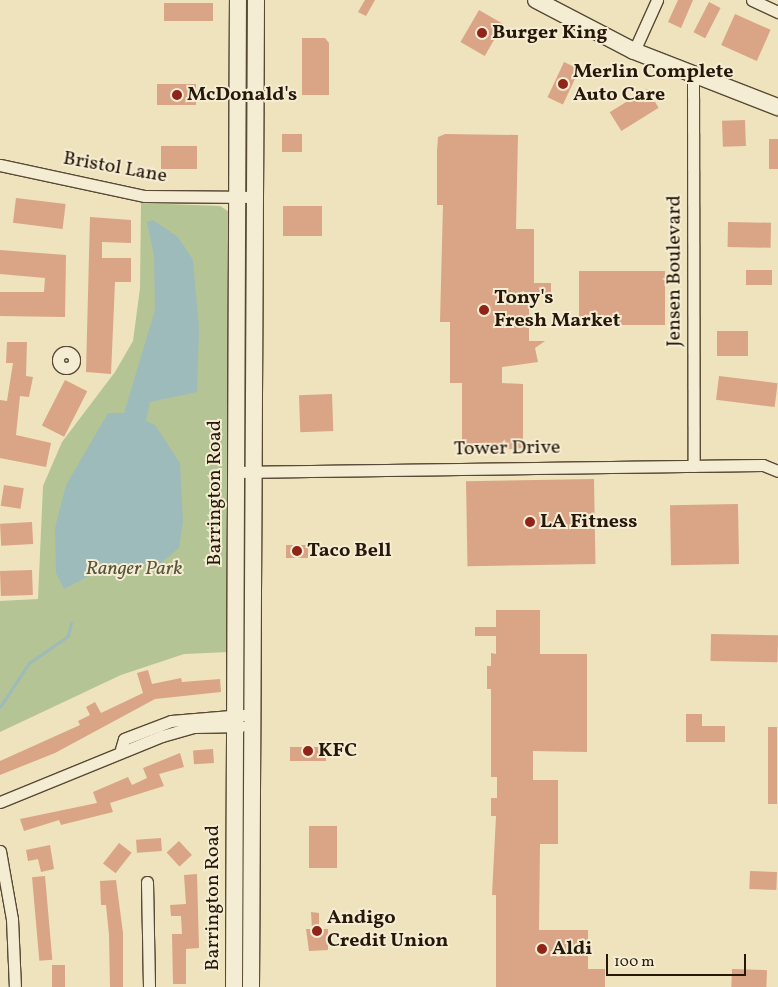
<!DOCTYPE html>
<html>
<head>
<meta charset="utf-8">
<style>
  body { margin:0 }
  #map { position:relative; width:778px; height:987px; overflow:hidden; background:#eee3bd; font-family:Vollkorn,serif }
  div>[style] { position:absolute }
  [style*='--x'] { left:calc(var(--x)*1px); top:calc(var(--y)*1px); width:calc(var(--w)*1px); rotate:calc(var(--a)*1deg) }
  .green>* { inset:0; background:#b5c494 }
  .water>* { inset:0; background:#9ebbbb }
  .stream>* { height:2.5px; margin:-1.25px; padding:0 1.25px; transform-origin:1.25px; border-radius:1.25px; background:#9ebbbb }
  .building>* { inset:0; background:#daa486; transform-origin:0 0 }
  .roads { filter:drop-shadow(1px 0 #584a35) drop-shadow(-1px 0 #584a35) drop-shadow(0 1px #584a35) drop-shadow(0 -1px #584a35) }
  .street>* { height:11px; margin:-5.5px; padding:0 5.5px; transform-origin:5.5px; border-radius:5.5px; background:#f4edd4 }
  .street>.ring { margin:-5.5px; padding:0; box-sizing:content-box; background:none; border:11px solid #f4edd4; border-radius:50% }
  .secondary>* { height:16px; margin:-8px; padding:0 8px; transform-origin:8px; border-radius:8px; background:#f4edd4 }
  .dots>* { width:14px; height:14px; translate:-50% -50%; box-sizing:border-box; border:2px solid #f4edd4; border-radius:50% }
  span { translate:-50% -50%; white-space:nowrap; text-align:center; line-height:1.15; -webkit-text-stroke:4px #f4edd4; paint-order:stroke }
  .poi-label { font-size:20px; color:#261708; font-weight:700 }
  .left { translate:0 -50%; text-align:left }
  .street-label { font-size:20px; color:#261708 }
  .park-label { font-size:20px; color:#585439; font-style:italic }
  .scale { position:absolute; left:606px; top:954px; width:140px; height:22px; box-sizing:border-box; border:2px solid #261708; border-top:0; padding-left:6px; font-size:15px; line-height:18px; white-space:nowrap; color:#261708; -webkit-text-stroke:4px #f4edd4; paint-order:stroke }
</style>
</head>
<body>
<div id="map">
  <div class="green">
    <div style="clip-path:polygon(141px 203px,220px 206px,231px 213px,229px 652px,184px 654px,121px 675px,0 732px,0 601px,38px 599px,43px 486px,62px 442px,115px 372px,133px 341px,140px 288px)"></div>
  </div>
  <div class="water">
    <div style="clip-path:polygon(153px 220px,178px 237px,193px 260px,199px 329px,197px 392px,150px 402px,146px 421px,155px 425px,180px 463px,183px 521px,179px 548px,161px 563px,111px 564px,64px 589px,56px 573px,55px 528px,66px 485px,108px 413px,124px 413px,155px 310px,154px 256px,147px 222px)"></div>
  </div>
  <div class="stream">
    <div style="--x:0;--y:707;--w:53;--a:-56.6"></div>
    <div style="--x:29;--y:663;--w:47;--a:-34.7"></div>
    <div style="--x:68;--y:636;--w:13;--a:-77"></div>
  </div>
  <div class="building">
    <div style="clip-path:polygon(365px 0,375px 0,366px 16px,358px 12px)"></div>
    <div style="clip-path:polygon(678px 0,693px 0,681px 28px,668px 22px)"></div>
    <div style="left:709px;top:2px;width:13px;height:34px;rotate:27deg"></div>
    <div style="left:164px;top:3px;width:49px;height:18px"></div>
    <div style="left:479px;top:10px;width:28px;height:37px;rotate:30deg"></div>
    <div style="left:735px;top:14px;width:39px;height:34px;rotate:24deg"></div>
    <div style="clip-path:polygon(302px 38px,325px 38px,329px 43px,329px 95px,302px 95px)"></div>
    <div style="left:564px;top:62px;width:17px;height:39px;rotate:25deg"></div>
    <div style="left:157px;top:84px;width:39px;height:21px"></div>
    <div style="left:647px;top:89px;width:22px;height:44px;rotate:58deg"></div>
    <div style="left:745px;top:120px;width:26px;height:23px;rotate:88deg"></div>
    <div style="left:282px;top:134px;width:20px;height:18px"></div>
    <div style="clip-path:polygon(445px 134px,518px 135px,516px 229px,534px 229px,534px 283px,551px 283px,551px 296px,529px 297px,529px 341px,545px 341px,535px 348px,538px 362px,502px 367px,502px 383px,523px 384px,523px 448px,462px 453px,462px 383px,450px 383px,450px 322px,440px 322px,443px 205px,437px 205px,437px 151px,438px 137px)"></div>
    <div style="left:769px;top:139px;width:9px;height:30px"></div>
    <div style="left:161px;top:146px;width:36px;height:23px"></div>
    <div style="left:16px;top:198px;width:50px;height:25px;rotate:7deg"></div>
    <div style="left:283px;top:206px;width:39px;height:30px"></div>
    <div style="clip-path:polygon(90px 217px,131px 220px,131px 243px,102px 242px,102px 258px,131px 258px,131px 282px,115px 282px,111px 374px,86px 372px)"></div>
    <div style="left:728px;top:222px;width:43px;height:25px;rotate:1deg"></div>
    <div style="clip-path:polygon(0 250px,66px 255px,65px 317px,0 316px,0 292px,44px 292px,45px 278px,0 274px)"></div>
    <div style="left:746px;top:270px;width:26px;height:15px"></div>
    <div style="left:579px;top:271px;width:86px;height:54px"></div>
    <div style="left:717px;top:331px;width:31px;height:25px"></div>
    <div style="clip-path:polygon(7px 342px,27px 342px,26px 376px,33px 377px,29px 397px,20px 396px,16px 435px,51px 443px,46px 467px,0 458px,0 400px,7px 401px,13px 363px,6px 363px)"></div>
    <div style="left:719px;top:376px;width:59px;height:24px;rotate:7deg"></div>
    <div style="left:65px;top:380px;width:25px;height:51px;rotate:27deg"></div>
    <div style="left:332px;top:394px;width:37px;height:33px;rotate:88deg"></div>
    <div style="left:594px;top:479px;width:85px;height:128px;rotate:89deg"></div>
    <div style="left:4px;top:485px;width:20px;height:21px;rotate:9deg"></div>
    <div style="left:738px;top:504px;width:60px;height:68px;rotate:89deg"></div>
    <div style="left:32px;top:522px;width:22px;height:32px;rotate:87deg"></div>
    <div style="left:286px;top:545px;width:22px;height:13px"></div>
    <div style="left:32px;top:570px;width:25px;height:32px;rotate:88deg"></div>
    <div style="clip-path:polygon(496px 610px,540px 610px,540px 654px,587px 654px,587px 752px,533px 751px,533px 780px,558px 780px,558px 844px,540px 844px,539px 930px,588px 930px,588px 969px,605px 969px,605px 987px,496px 987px,496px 895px,492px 895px,496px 816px,491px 816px,491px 798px,497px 798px,497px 777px,491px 777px,491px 689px,487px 689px,487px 666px,491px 666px,491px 653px,496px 654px,496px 636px,475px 636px,475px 627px,496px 627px)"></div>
    <div style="left:711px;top:634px;width:67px;height:27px;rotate:1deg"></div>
    <div style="clip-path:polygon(148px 670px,152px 684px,181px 678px,182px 682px,220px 679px,221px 692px,155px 699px,55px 753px,0 775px,0 761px,80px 725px,78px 721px,90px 715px,86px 707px,95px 702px,101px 713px,143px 693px,137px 673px)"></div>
    <div style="clip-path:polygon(686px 714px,702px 714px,702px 726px,725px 726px,725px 742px,686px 742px)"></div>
    <div style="left:768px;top:727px;width:9px;height:77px"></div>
    <div style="left:290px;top:747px;width:36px;height:14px"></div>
    <div style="left:213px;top:749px;width:14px;height:20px;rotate:86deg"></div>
    <div style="clip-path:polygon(180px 753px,184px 767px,159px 774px,164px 786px,110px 803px,113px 812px,61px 825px,59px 820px,24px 831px,20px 819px,97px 803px,93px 792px,128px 777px,132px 785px,147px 778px,143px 768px)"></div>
    <div style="left:309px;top:826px;width:28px;height:42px"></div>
    <div style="left:161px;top:838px;width:13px;height:25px;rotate:86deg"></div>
    <div style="left:179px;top:841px;width:19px;height:17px;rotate:47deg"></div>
    <div style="left:119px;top:843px;width:16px;height:26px;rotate:38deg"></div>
    <div style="clip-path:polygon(50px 845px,54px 869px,41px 872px,38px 859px,28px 861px,26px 850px)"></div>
    <div style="left:750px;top:871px;width:27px;height:18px;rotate:2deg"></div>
    <div style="clip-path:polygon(197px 874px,199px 948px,186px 949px,186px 984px,173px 984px,172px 934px,182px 934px,181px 916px,171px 916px,170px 905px,186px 904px,184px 875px)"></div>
    <div style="left:45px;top:876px;width:84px;height:13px;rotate:85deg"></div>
    <div style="clip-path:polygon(116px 880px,123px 933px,123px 987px,110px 987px,109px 935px,106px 905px,101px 905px,100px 881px)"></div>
    <div style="clip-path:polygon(311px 912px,319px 913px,319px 929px,328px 929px,328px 950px,309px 951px,306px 929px,312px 929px)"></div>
    <div style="left:52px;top:965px;width:13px;height:22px"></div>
    <div style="left:732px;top:969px;width:35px;height:18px;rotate:2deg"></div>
  </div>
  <div class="roads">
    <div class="street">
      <div style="--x:752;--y:0;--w:29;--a:25"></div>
      <div style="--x:634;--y:51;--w:56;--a:-65.7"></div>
      <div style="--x:693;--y:77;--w:389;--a:89.9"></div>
      <div style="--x:0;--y:165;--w:148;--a:12.1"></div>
      <div style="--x:145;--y:196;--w:110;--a:0.5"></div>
      <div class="ring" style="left:58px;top:352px;width:5px;height:5px"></div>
      <div style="--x:236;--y:472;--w:527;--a:-0.76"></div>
      <div style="--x:763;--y:465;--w:16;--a:22"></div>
      <div style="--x:121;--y:749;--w:10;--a:-73"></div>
      <div style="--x:124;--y:739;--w:50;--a:-21"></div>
      <div style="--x:171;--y:721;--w:72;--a:-4.8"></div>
      <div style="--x:0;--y:802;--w:175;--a:-22.2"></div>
      <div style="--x:162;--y:736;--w:33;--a:-16"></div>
      <div style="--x:194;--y:727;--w:47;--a:-1.2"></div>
      <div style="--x:0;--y:851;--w:69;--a:80"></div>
      <div style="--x:12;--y:919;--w:68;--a:87.5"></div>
      <div style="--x:147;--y:882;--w:105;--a:88.9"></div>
    </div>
    <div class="secondary">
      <div style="--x:536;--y:0;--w:110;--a:27.5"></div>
      <div style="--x:634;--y:51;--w:155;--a:21.3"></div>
      <div style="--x:234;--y:987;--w:987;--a:-89.77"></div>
      <div style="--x:251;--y:987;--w:987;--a:-89.71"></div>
    </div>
  </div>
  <div class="dots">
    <div style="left:482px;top:33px;background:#8f2418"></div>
    <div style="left:563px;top:84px;background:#8f2418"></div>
    <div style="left:177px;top:95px;background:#8f2418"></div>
    <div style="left:484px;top:310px;background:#8f2418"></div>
    <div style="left:530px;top:522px;background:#8f2418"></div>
    <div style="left:297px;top:551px;background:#8f2418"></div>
    <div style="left:308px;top:751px;background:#8f2418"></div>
    <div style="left:317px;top:931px;background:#8f2418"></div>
    <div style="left:542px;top:949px;background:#8f2418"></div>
  </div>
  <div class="poi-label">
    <span class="left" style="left:492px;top:33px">Burger King</span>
    <span class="left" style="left:573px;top:84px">Merlin Complete<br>Auto Care</span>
    <span class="left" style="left:187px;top:95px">McDonald's</span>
    <span class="left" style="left:494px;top:310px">Tony's<br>Fresh Market</span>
    <span class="left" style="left:540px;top:522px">LA Fitness</span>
    <span class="left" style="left:307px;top:551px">Taco Bell</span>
    <span class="left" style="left:318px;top:751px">KFC</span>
    <span class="left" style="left:327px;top:930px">Andigo<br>Credit Union</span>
    <span class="left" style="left:552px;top:949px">Aldi</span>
  </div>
  <div class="street-label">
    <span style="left:115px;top:168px;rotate:10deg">Bristol Lane</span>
    <span style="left:675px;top:271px;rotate:-90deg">Jensen Boulevard</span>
    <span style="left:507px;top:449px;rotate:-1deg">Tower Drive</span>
    <span style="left:215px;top:493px;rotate:-90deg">Barrington Road</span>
    <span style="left:213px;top:898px;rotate:-90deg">Barrington Road</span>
  </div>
  <div class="park-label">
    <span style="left:134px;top:569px">Ranger Park</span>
  </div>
  <div class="scale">100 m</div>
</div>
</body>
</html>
